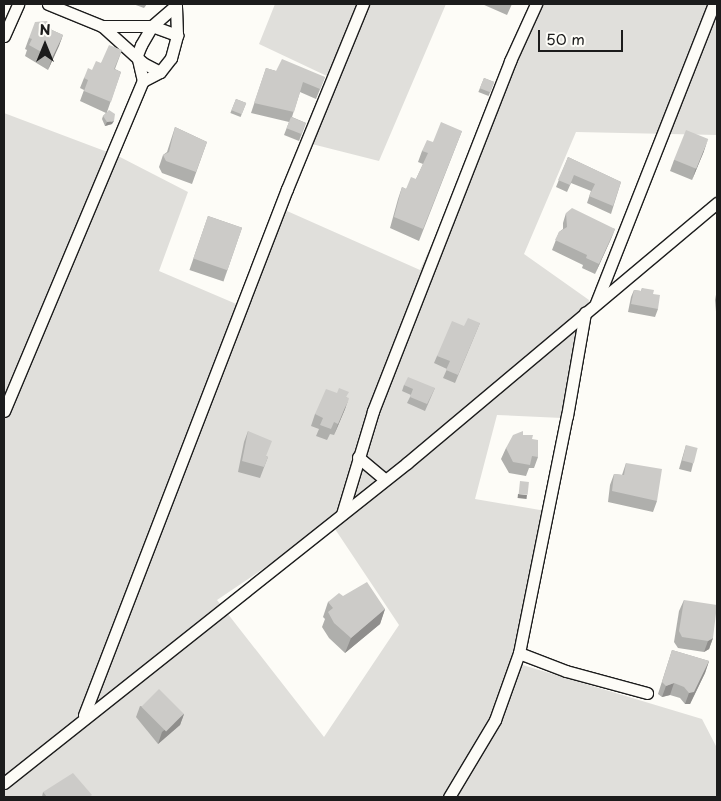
<!DOCTYPE html>
<html>
<head>
<meta charset="utf-8">
<style>
  body { margin:0 }
  #map { position:relative; width:721px; height:801px; overflow:hidden; background:#fdfcf7; font-family:"Playpen Sans",sans-serif }
  div>[style] { position:absolute }
  [style*='--x'] { left:calc(var(--x)*1px); top:calc(var(--y)*1px); width:calc(var(--w)*1px); rotate:calc(var(--a)*1deg) }
  .green>* { inset:0; background:#e0dfdb }
  .roads { filter:drop-shadow(1px 0 #1c1c1c) drop-shadow(-1px 0 #1c1c1c) drop-shadow(0 1px #1c1c1c) drop-shadow(0 -1px #1c1c1c) }
  .street>* { height:11px; margin:-5.5px; padding:0 5.5px; transform-origin:5.5px; border-radius:5.5px; background:#fdfcf7 }
  .wall>* { inset:0; background:#afafac; transform-origin:0 0 }
  .shaded-wall>* { inset:0; background:#8f8e8c; transform-origin:0 0 }
  .building>* { inset:0; background:#cccbc8; transform-origin:0 0 }
  span { translate:-50% -50%; white-space:nowrap; text-align:center; line-height:1.15; -webkit-text-stroke:5px #fdfcf7; paint-order:stroke }
  .frame { position:absolute; inset:0; border:5px solid #1c1c1c; pointer-events:none }
  .north { position:absolute; left:20px; top:20px; width:50px; height:50px; -webkit-text-stroke:4px #fdfcf7; paint-order:stroke; rotate:0deg; font-size:14px; font-weight:700; line-height:20px; text-align:center; color:#1c1c1c }
  .north::after { content:''; display:block; margin:auto; width:18px; height:22px; background:#1c1c1c; clip-path:polygon(50% 0,100% 100%,50% 72%,0 100%) }
  .scale { position:absolute; left:538px; top:30px; width:85px; height:22px; box-sizing:border-box; border:2px solid #1c1c1c; border-top:0; padding-left:6px; font-size:15px; line-height:18px; white-space:nowrap; color:#1c1c1c; -webkit-text-stroke:4px #fdfcf7; paint-order:stroke }
</style>
</head>
<body>
<div id="map">
  <div class="green">
    <div style="clip-path:polygon(275px 4px,446px 4px,379px 161px,304px 142px,329px 77px,259px 44px)"></div>
    <div style="clip-path:polygon(evenodd,539px 4px,717px 4px,717px 135px,576px 132px,524px 254px,589px 300px,562px 418px,497px 415px,475px 499px,546px 511px,516px 663px,702px 719px,717px 748px,717px 797px,4px 797px,4px 113px,118px 156px,188px 192px,159px 271px,241px 306px,278px 207px,420px 270px,539px 4px,331px 523px,399px 625px,324px 737px,217px 600px,331px 523px)"></div>
  </div>
  <div class="roads">
    <div class="street">
      <div style="--x:48;--y:4;--w:58;--a:22.2"></div>
      <div style="--x:102;--y:26;--w:55;--a:42.1"></div>
      <div style="--x:143;--y:63;--w:19;--a:28"></div>
      <div style="--x:102;--y:26;--w:50;--a:0"></div>
      <div style="--x:152;--y:26;--w:27;--a:20"></div>
      <div style="--x:4;--y:36;--w:35;--a:-66"></div>
      <div style="--x:143;--y:81;--w:27;--a:-103"></div>
      <div style="--x:137;--y:55;--w:11;--a:-68"></div>
      <div style="--x:141;--y:45;--w:22;--a:-60"></div>
      <div style="--x:152;--y:26;--w:30;--a:-41"></div>
      <div style="--x:596;--y:303;--w:321;--a:-68.5"></div>
      <div style="--x:4;--y:411;--w:358;--a:-67.2"></div>
      <div style="--x:143;--y:81;--w:19;--a:-28"></div>
      <div style="--x:160;--y:72;--w:18;--a:-52"></div>
      <div style="--x:171;--y:58;--w:24;--a:-75"></div>
      <div style="--x:177;--y:35;--w:31;--a:-92"></div>
      <div style="--x:358;--y:457;--w:35;--a:40"></div>
      <div style="--x:342;--y:514;--w:108;--a:-73.2"></div>
      <div style="--x:373;--y:411;--w:376;--a:-68.6"></div>
      <div style="--x:510;--y:61;--w:63;--a:-65.5"></div>
      <div style="--x:519;--y:653;--w:50;--a:21"></div>
      <div style="--x:566;--y:671;--w:84;--a:15.2"></div>
      <div style="--x:84;--y:715;--w:564;--a:-68.9"></div>
      <div style="--x:287;--y:189;--w:200;--a:-67.7"></div>
      <div style="--x:4;--y:783;--w:515;--a:-38.45"></div>
      <div style="--x:407;--y:463;--w:405;--a:-40"></div>
      <div style="--x:449;--y:797;--w:90;--a:-59.1"></div>
      <div style="--x:495;--y:720;--w:71;--a:-70.3"></div>
      <div style="--x:519;--y:653;--w:242;--a:-78.6"></div>
      <div style="--x:567;--y:416;--w:105;--a:-80.1"></div>
    </div>
  </div>
  <div class="wall">
    <div style="clip-path:polygon(133px 4px,147px 4px,144px 8px)"></div>
    <div style="clip-path:polygon(482px 4px,512px 4px,507px 15px)"></div>
    <div style="clip-path:polygon(52px 30px,63px 35px,48px 70px,25px 56px,27px 50px,25px 49px,29px 38px)"></div>
    <div style="clip-path:polygon(122px 50px,115px 69px,121px 72px,107px 112px,112px 124px,105px 126px,102px 119px,103px 116px,106px 113px,80px 101px,84px 90px,80px 88px,84px 78px,101px 63px)"></div>
    <div style="clip-path:polygon(266px 68px,276px 71px,325px 77px,316px 99px,300px 92px,292px 117px,306px 123px,299px 141px,284px 135px,289px 122px,251px 113px)"></div>
    <div style="left:484px;top:78px;width:11px;height:15px;rotate:22deg"></div>
    <div style="left:236px;top:99px;width:11px;height:15px;rotate:22deg"></div>
    <div style="clip-path:polygon(175px 127px,207px 142px,192px 184px,162px 173px,159px 167px,163px 155px,167px 152px)"></div>
    <div style="clip-path:polygon(462px 131px,419px 241px,390px 228px,398px 199px,402px 187px,406px 189px,416px 179px,423px 164px,418px 162px,422px 151px,433px 142px)"></div>
    <div style="clip-path:polygon(704px 151px,692px 180px,670px 171px,674px 160px)"></div>
    <div style="clip-path:polygon(568px 157px,621px 182px,611px 214px,587px 203px,591px 191px,571px 183px,567px 192px,556px 187px)"></div>
    <div style="clip-path:polygon(566px 213px,615px 229px,595px 274px,582px 268px,583px 265px,552px 250px,559px 232px,563px 229px,563px 223px)"></div>
    <div style="left:208px;top:216px;width:36px;height:57px;rotate:19deg"></div>
    <div style="clip-path:polygon(642px 288px,653px 294px,658px 309px,655px 317px,628px 312px,631px 297px,634px 290px,641px 291px)"></div>
    <div style="clip-path:polygon(717px 289px,717px 323px,715px 300px)"></div>
    <div style="clip-path:polygon(480px 323px,455px 383px,443px 378px,447px 369px,434px 363px,437px 356px,464px 326px)"></div>
    <div style="clip-path:polygon(404px 385px,435px 388px,425px 411px,407px 403px,411px 395px,402px 391px)"></div>
    <div style="clip-path:polygon(347px 397px,345px 409px,334px 435px,330px 434px,327px 440px,316px 436px,319px 429px,311px 426px,315px 414px)"></div>
    <div style="clip-path:polygon(248px 431px,266px 456px,268px 457px,260px 478px,238px 472px,244px 442px)"></div>
    <div style="clip-path:polygon(523px 435px,532px 439px,538px 457px,534px 468px,529px 468px,526px 476px,509px 473px,501px 459px,506px 448px)"></div>
    <div style="clip-path:polygon(686px 445px,693px 464px,691px 472px,679px 469px)"></div>
    <div style="clip-path:polygon(626px 463px,657px 501px,653px 512px,608px 502px,610px 485px,614px 474px,622px 475px)"></div>
    <div style="clip-path:polygon(343px 596px,385px 609px,380px 624px,345px 653px,329px 638px,322px 627px,325px 619px,323px 617px,328px 602px)"></div>
    <div style="clip-path:polygon(684px 600px,713px 638px,709px 649px,704px 652px,678px 648px,674px 642px,679px 611px)"></div>
    <div style="clip-path:polygon(672px 650px,709px 661px,705px 673px,690px 704px,685px 704px,680px 698px,670px 695px,662px 697px,658px 694px)"></div>
    <div style="clip-path:polygon(140px 706px,184px 714px,180px 725px,158px 744px,136px 717px)"></div>
    <div style="clip-path:polygon(43px 792px,91px 797px,42px 797px)"></div>
  </div>
  <div class="shaded-wall">
    <div style="clip-path:polygon(63px 35px,59px 46px,48px 70px,52px 58px)"></div>
    <div style="clip-path:polygon(114px 121px,112px 124px,105px 126px,107px 122px)"></div>
    <div style="clip-path:polygon(708px 139px,704px 151px,692px 180px,696px 168px)"></div>
    <div style="clip-path:polygon(615px 229px,611px 239px,595px 274px,599px 264px)"></div>
    <div style="clip-path:polygon(349px 398px,345px 409px,334px 435px,338px 424px)"></div>
    <div style="left:518px;top:494px;width:9px;height:4px;rotate:6deg"></div>
    <div style="clip-path:polygon(385px 609px,380px 624px,345px 653px,351px 638px)"></div>
    <div style="clip-path:polygon(713px 638px,709px 649px,704px 652px,708px 641px)"></div>
    <div style="clip-path:polygon(709px 661px,705px 673px,690px 704px,685px 704px,689px 693px)"></div>
    <div style="clip-path:polygon(674px 683px,670px 695px,662px 697px,666px 686px)"></div>
    <div style="clip-path:polygon(184px 714px,180px 725px,158px 744px,162px 732px)"></div>
  </div>
  <div class="building">
    <div style="clip-path:polygon(47px 21px,52px 30px,63px 35px,52px 58px,29px 45px,32px 39px,29px 38px,35px 22px)"></div>
    <div style="clip-path:polygon(109px 45px,122px 50px,114px 69px,121px 72px,111px 102px,84px 91px,88px 80px,84px 78px,88px 68px,92px 70px,96px 61px,101px 63px)"></div>
    <div style="clip-path:polygon(282px 59px,325px 77px,320px 89px,303px 82px,294px 112px,254px 103px,266px 68px,276px 71px)"></div>
    <div style="left:484px;top:78px;width:11px;height:11px;rotate:22deg"></div>
    <div style="left:236px;top:99px;width:11px;height:12px;rotate:22deg"></div>
    <div style="clip-path:polygon(109px 110px,115px 114px,114px 121px,107px 122px,103px 116px)"></div>
    <div style="left:291px;top:117px;width:16px;height:12px;rotate:22deg"></div>
    <div style="clip-path:polygon(441px 122px,462px 131px,423px 229px,394px 217px,402px 187px,406px 189px,411px 177px,416px 179px,428px 153px,422px 151px,427px 140px,433px 142px)"></div>
    <div style="clip-path:polygon(175px 127px,207px 142px,196px 172px,166px 161px,163px 155px,169px 152px)"></div>
    <div style="left:686px;top:130px;width:24px;height:32px;rotate:22deg"></div>
    <div style="clip-path:polygon(568px 157px,621px 182px,613px 206px,589px 196px,595px 184px,574px 175px,570px 185px,558px 180px)"></div>
    <div style="clip-path:polygon(572px 208px,615px 229px,599px 264px,586px 258px,587px 255px,555px 240px,559px 232px,567px 227px,566px 213px)"></div>
    <div style="left:208px;top:216px;width:36px;height:45px;rotate:19deg"></div>
    <div style="clip-path:polygon(642px 288px,654px 290px,653px 294px,660px 295px,658px 309px,631px 304px,634px 290px,641px 291px)"></div>
    <div style="clip-path:polygon(468px 318px,480px 323px,458px 375px,446px 370px,450px 361px,437px 356px,452px 321px,464px 326px)"></div>
    <div style="clip-path:polygon(408px 377px,435px 388px,427px 404px,410px 397px,413px 389px,404px 385px)"></div>
    <div style="clip-path:polygon(339px 388px,349px 392px,346px 397px,349px 398px,338px 424px,334px 422px,331px 429px,320px 425px,323px 418px,315px 414px,326px 389px,337px 393px)"></div>
    <div style="clip-path:polygon(248px 431px,272px 441px,266px 456px,268px 457px,264px 467px,242px 461px)"></div>
    <div style="clip-path:polygon(523px 431px,523px 435px,533px 435px,532px 439px,538px 440px,538px 457px,532px 456px,530px 465px,513px 462px,506px 448px,513px 435px)"></div>
    <div style="left:686px;top:445px;width:12px;height:16px;rotate:14deg"></div>
    <div style="clip-path:polygon(626px 463px,662px 469px,657px 501px,612px 491px,614px 474px,624px 475px)"></div>
    <div style="left:520px;top:481px;width:9px;height:13px;rotate:6deg"></div>
    <div style="clip-path:polygon(367px 582px,385px 609px,351px 638px,334px 623px,328px 612px,333px 608px,328px 602px,339px 593px,343px 596px)"></div>
    <div style="clip-path:polygon(684px 600px,717px 605px,713px 638px,708px 641px,682px 637px,679px 631px)"></div>
    <div style="clip-path:polygon(672px 650px,709px 661px,694px 692px,689px 693px,684px 687px,674px 683px,666px 686px,662px 682px)"></div>
    <div style="left:159px;top:689px;width:35px;height:25px;rotate:45deg"></div>
    <div style="clip-path:polygon(73px 773px,92px 795px,89px 797px,47px 797px,43px 792px)"></div>
  </div>
  <div class="frame"></div>
  <div class="north">N</div>
  <div class="scale">50 m</div>
</div>
</body>
</html>
